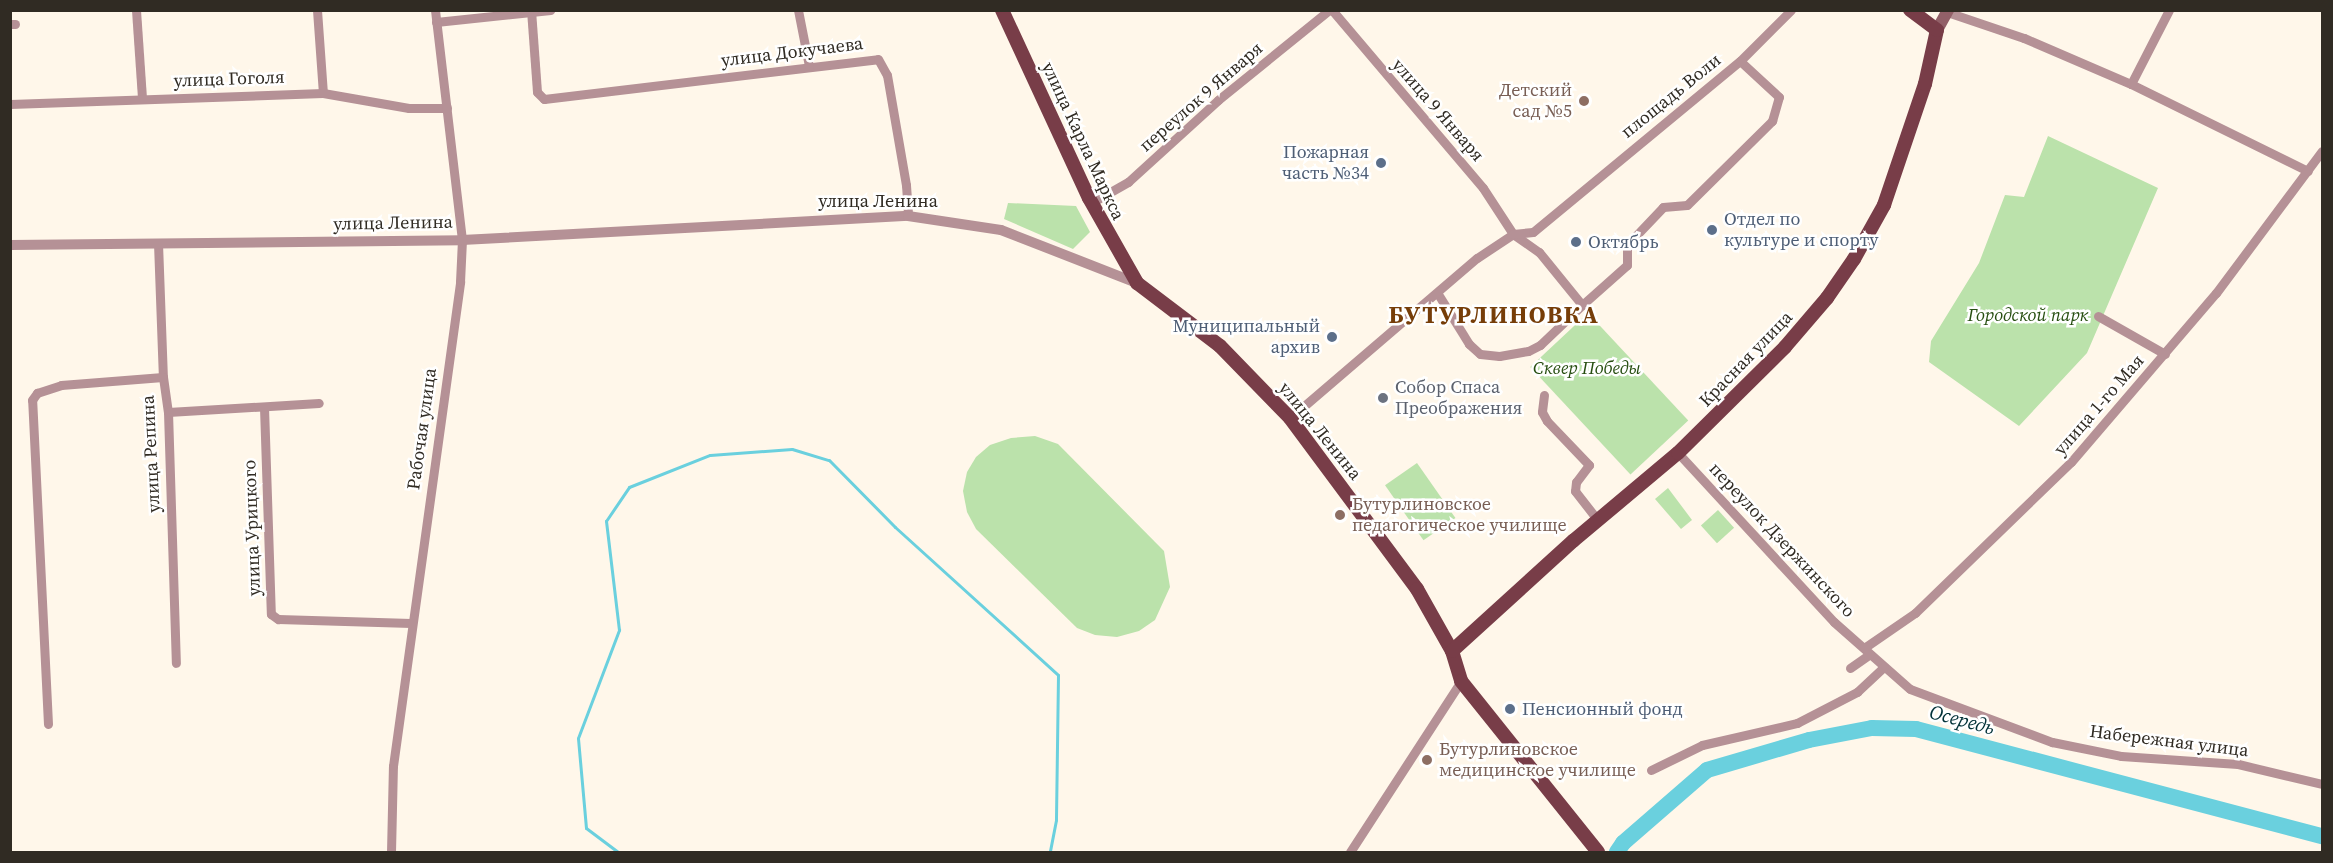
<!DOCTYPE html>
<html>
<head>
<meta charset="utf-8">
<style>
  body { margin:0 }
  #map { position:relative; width:2333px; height:863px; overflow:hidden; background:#fff7ea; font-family:"Source Serif 4",serif }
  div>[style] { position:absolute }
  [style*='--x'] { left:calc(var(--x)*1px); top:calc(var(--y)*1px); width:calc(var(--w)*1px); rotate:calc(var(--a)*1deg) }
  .green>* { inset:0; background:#bbe2ab; transform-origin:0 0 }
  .stream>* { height:3px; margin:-1.5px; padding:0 1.5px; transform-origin:1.5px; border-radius:1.5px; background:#6ad0de }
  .river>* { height:16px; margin:-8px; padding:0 8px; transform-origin:8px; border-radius:8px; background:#6ad0de }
  .minor>* { height:9px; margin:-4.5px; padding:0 4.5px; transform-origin:4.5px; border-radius:4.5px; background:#b59196 }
  .tertiary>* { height:10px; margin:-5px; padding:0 5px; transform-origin:5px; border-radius:5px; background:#b59196 }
  .secondary>* { height:12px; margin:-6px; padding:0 6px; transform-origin:6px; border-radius:6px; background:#926068 }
  .primary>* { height:14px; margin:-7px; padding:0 7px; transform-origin:7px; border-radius:7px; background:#783d48 }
  .dots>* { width:16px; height:16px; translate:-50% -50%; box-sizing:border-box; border:3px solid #fff; border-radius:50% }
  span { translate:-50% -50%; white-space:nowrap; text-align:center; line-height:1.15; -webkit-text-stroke:5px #fff; paint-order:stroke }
  .street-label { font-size:18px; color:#302b23 }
  .education-label { font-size:18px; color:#785e54 }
  .right { translate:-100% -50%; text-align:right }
  .left { translate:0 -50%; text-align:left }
  .service-label { font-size:18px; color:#4e5e75 }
  .park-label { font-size:18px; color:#264e10; font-style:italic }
  .worship-label { font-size:18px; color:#5b616d }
  .water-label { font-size:20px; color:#003036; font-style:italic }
  .district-label { font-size:24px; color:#763d08; font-weight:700; letter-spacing:1.5px }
  .frame { position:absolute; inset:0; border:12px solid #302b23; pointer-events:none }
</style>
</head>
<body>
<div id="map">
  <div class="green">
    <div style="clip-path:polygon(2048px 136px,2158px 188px,2087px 353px,2019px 426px,1929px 362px,1931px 341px,1979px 263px,2005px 195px,2024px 197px)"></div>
    <div style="clip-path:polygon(1008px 203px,1076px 206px,1090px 232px,1073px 249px,1004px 219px)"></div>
    <div style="left:1588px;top:313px;width:147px;height:79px;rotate:47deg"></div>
    <div style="clip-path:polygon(1035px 436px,1058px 444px,1164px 551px,1170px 587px,1155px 620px,1139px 631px,1117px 637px,1095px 635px,1077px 628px,976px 529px,967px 512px,963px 491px,967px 472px,976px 457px,990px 445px,1011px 438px)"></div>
    <div style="left:1417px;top:463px;width:67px;height:39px;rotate:55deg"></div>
    <div style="clip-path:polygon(1668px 488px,1692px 520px,1681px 529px,1655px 499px)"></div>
    <div style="left:1718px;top:510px;width:24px;height:23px;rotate:48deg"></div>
  </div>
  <div class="stream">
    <div style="--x:618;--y:852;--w:40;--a:-143"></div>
    <div style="--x:586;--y:828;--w:90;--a:-95.1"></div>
    <div style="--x:578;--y:738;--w:116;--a:-69.2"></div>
    <div style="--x:619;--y:630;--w:110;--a:-96.8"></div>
    <div style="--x:606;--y:521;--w:41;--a:-55.9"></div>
    <div style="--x:629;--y:487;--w:87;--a:-21.6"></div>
    <div style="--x:710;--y:455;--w:82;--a:-4.2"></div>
    <div style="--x:792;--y:449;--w:39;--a:17"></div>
    <div style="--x:829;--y:460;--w:94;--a:45.4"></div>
    <div style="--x:895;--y:527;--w:220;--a:42.2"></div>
    <div style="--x:1058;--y:675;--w:145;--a:90.8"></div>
    <div style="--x:1056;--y:820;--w:33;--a:101"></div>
  </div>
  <div class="river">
    <div style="--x:1617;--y:852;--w:11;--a:-56"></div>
    <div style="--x:1623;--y:843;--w:111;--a:-41"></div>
    <div style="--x:1707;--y:770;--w:106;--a:-16.4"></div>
    <div style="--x:1809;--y:740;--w:64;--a:-10.8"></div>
    <div style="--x:1872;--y:728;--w:44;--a:1.3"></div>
    <div style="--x:1916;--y:729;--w:420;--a:14.8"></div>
  </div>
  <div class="minor">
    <div style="--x:136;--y:10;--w:89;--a:86.1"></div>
    <div style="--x:317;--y:10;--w:83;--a:85.9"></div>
    <div style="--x:531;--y:10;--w:82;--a:85.8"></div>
    <div style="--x:537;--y:92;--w:10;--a:45"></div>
    <div style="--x:544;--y:99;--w:336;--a:-6.8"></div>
    <div style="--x:878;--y:59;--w:18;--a:61"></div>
    <div style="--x:887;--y:75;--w:112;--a:80.2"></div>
    <div style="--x:906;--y:185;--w:31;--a:86"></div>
    <div style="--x:798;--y:10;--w:57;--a:78.9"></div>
    <div style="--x:1332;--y:10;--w:233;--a:49.7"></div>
    <div style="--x:1483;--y:188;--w:55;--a:56.9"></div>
    <div style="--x:1513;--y:234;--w:32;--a:35"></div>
    <div style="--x:1539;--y:252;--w:68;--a:50.9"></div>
    <div style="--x:1582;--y:305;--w:58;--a:136.4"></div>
    <div style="--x:1540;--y:345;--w:13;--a:153"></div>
    <div style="--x:1528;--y:351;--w:29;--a:170"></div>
    <div style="--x:1499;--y:356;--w:19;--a:-174"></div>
    <div style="--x:1480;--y:354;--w:15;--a:-138"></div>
    <div style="--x:1469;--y:344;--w:59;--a:-121.8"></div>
    <div style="--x:1947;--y:12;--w:81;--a:18.7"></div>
    <div style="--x:2024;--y:38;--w:116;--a:23.3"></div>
    <div style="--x:2131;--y:84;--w:197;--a:26.2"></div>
    <div style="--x:436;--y:22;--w:115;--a:-6"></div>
    <div style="--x:10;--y:24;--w:5;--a:0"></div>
    <div style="--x:2131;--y:84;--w:83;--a:-62.8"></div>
    <div style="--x:10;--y:104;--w:313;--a:-2"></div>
    <div style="--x:323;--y:93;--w:87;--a:9.9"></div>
    <div style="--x:409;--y:108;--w:38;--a:0"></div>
    <div style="--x:1091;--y:203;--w:43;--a:-29.6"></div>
    <div style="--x:1128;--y:182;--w:122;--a:-42.3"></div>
    <div style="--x:1218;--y:100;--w:143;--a:-39"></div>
    <div style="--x:158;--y:243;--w:134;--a:87.9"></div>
    <div style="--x:163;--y:377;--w:35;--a:82"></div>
    <div style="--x:168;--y:412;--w:251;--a:88.2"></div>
    <div style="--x:1582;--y:305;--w:60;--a:-41.6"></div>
    <div style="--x:1627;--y:265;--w:20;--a:-90"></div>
    <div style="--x:1627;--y:245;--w:52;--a:-46.5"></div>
    <div style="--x:1663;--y:207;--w:24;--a:-5"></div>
    <div style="--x:1687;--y:205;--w:120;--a:-44.7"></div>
    <div style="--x:1772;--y:121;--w:25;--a:-74"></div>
    <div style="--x:1779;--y:97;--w:53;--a:-137.3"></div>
    <div style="--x:2098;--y:316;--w:77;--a:29.6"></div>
    <div style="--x:1544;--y:395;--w:17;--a:97"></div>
    <div style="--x:1542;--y:412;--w:10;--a:61"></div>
    <div style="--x:1547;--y:421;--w:61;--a:46.3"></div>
    <div style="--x:1589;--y:465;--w:21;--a:127"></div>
    <div style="--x:1576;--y:482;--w:9;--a:96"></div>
    <div style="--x:1575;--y:491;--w:37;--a:52"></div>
    <div style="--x:264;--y:407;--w:207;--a:88.1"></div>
    <div style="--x:271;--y:614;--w:9;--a:36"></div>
    <div style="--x:278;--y:619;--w:133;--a:1.7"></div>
    <div style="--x:168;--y:412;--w:151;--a:-3.4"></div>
    <div style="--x:1290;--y:418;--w:246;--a:-40.6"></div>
    <div style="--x:1477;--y:258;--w:43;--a:-33.7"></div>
    <div style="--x:1513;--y:234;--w:20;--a:-6"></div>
    <div style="--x:1533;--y:232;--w:268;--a:-39.6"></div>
    <div style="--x:1740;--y:61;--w:72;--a:-45"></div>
    <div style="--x:1678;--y:453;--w:230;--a:47.3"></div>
    <div style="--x:1834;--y:622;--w:101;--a:41.4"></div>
    <div style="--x:1910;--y:689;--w:152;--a:20.5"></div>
    <div style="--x:2052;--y:742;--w:70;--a:11.5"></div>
    <div style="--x:2121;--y:756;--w:117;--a:3.9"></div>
    <div style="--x:2238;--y:764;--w:86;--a:13.4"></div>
    <div style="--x:1864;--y:648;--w:62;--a:-34.5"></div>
    <div style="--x:1915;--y:613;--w:217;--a:-44.1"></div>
    <div style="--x:2071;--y:462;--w:223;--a:-49.4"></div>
    <div style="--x:2216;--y:293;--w:177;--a:-53.3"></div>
    <div style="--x:1850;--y:668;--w:24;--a:-35"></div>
    <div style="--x:48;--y:724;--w:324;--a:-92.8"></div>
    <div style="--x:32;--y:400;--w:9;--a:-54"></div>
    <div style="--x:37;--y:393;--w:25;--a:-18"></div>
    <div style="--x:61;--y:385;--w:102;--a:-4.5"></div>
    <div style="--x:1651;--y:770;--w:57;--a:-26.1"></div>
    <div style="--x:1702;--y:745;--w:98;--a:-13"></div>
    <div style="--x:1797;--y:723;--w:68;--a:-27.3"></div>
    <div style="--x:1857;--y:692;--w:37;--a:-43"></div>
    <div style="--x:391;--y:852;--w:86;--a:-88.7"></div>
    <div style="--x:393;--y:766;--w:489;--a:-82.1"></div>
    <div style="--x:460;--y:282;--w:42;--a:-87.3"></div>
    <div style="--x:462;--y:240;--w:232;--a:-96.7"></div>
    <div style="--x:1350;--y:852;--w:204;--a:-57"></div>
  </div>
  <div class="tertiary">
    <div style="--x:10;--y:245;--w:452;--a:-0.6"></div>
    <div style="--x:462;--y:240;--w:447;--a:-3.1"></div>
    <div style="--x:908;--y:216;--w:94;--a:8.6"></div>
    <div style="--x:1001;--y:230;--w:146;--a:21.3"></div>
  </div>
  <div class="secondary">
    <div style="--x:1937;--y:30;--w:23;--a:-61"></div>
  </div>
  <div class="primary">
    <div style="--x:1002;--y:10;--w:207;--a:65.2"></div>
    <div style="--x:1089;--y:198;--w:98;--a:60.5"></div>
    <div style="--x:1137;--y:283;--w:104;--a:37.2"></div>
    <div style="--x:1220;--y:346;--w:100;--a:45.8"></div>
    <div style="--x:1290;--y:418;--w:213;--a:53.4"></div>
    <div style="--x:1417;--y:589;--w:71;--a:60.6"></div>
    <div style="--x:1452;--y:651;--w:31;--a:73"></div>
    <div style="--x:1461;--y:681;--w:219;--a:51.3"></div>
    <div style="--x:1452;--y:651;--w:164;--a:-42.3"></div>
    <div style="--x:1573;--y:541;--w:137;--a:-40"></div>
    <div style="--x:1678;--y:453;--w:151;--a:-44.7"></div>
    <div style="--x:1785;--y:347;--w:65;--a:-49.4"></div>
    <div style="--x:1827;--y:298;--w:47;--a:-55.3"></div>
    <div style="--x:1854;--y:259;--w:62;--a:-60.9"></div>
    <div style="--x:1884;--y:205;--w:128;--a:-71.3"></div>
    <div style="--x:1925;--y:84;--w:55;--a:-77.5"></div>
    <div style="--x:1937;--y:30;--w:34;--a:-143"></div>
  </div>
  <div class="dots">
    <div style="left:1584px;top:101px;background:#8d6e63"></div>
    <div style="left:1381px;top:163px;background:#5c6f8a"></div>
    <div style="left:1712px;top:230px;background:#5c6f8a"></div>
    <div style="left:1576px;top:242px;background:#5c6f8a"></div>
    <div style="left:1332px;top:337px;background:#5c6f8a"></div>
    <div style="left:1383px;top:398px;background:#6b7280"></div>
    <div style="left:1340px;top:515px;background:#8d6e63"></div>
    <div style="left:1510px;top:709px;background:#5c6f8a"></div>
    <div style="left:1427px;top:760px;background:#8d6e63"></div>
  </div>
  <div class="street-label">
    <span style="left:792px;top:52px;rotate:-7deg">улица Докучаева</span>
    <span style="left:229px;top:79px;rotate:-2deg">улица Гоголя</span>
    <span style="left:1671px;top:96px;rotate:-39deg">площадь Воли</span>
    <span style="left:1201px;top:97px;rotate:-41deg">переулок 9 Января</span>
    <span style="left:1438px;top:110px;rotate:49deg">улица 9 Января</span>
    <span style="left:1083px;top:141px;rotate:65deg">улица Карла Маркса</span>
    <span style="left:878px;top:201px">улица Ленина</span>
    <span style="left:393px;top:223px;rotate:-1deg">улица Ленина</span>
    <span style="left:1746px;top:359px;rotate:-46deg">Красная улица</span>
    <span style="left:2099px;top:405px;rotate:-49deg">улица 1-го Мая</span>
    <span style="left:422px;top:429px;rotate:-82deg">Рабочая улица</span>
    <span style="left:1320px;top:431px;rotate:51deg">улица Ленина</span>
    <span style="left:151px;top:454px;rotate:-93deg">улица Репина</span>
    <span style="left:252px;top:528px;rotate:-92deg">улица Урицкого</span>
    <span style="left:1782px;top:540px;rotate:47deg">переулок Дзержинского</span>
    <span style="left:2169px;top:741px;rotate:7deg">Набережная улица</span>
  </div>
  <div class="education-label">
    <span class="right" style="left:1572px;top:101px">Детский<br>сад №5</span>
    <span class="left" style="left:1352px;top:515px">Бутурлиновское<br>педагогическое училище</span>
    <span class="left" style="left:1439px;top:760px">Бутурлиновское<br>медицинское училище</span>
  </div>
  <div class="service-label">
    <span class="right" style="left:1369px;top:163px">Пожарная<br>часть №34</span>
    <span class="left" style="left:1724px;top:230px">Отдел по<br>культуре и спорту</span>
    <span class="left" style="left:1588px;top:242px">Октябрь</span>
    <span class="right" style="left:1320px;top:337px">Муниципальный<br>архив</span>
    <span class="left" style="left:1522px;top:709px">Пенсионный фонд</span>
  </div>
  <div class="park-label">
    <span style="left:2028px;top:315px">Городской парк</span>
    <span style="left:1587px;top:368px">Сквер Победы</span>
  </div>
  <div class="worship-label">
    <span class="left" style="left:1395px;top:398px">Собор Спаса<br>Преображения</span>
  </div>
  <div class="water-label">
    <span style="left:1962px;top:720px;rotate:15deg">Осередь</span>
  </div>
  <div class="district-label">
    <span style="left:1494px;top:315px">БУТУРЛИНОВКА</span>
  </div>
  <div class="frame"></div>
</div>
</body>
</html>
